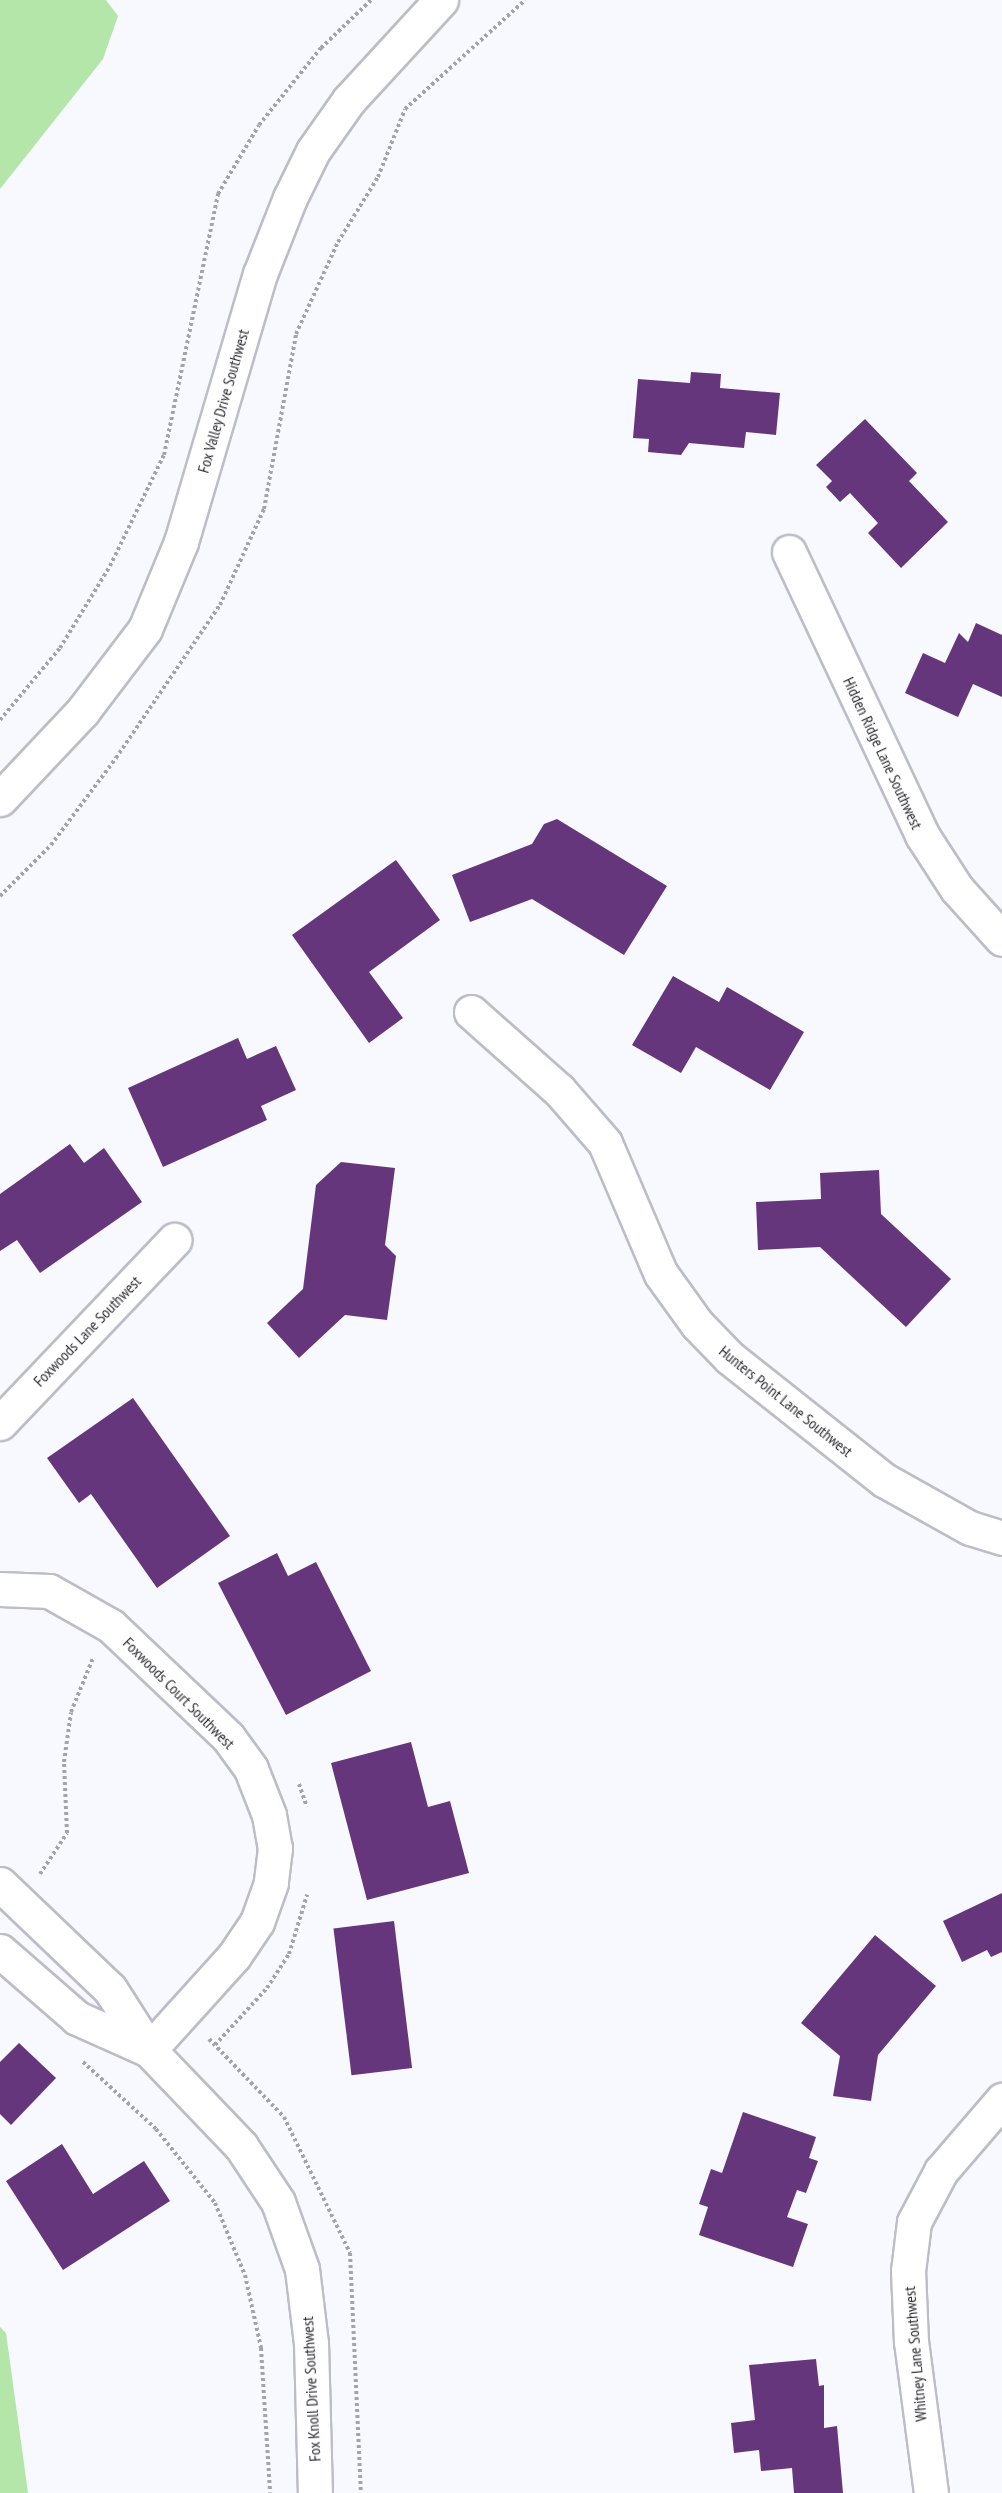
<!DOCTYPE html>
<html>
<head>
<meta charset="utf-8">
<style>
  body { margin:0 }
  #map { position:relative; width:1002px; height:2493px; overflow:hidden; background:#f8f8ff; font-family:"PT Sans Narrow",sans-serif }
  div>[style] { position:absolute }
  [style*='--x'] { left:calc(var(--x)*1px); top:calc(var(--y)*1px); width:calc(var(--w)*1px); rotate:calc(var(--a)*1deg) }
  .green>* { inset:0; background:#b3e6a8 }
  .building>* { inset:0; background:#66367d; transform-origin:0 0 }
  .path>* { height:4px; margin-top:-2px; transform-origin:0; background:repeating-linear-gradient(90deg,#a3a3a9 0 3px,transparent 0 6px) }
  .roads { filter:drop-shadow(2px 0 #bdbdc7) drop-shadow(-2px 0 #bdbdc7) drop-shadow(0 2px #bdbdc7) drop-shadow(0 -2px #bdbdc7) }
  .minor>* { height:33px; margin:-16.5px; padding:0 16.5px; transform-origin:16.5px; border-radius:16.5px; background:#fff }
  span { translate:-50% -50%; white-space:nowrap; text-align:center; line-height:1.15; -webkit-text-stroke:6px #fff; paint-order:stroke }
  .street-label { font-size:16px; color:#2c2b30 }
</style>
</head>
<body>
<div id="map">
  <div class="green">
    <div style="clip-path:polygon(0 0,106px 0,118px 16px,103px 59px,0 189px)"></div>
    <div style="clip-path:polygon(0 2327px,6px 2333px,28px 2493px,0 2493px)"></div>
  </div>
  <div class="building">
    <div style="clip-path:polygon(691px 372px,721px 374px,720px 388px,780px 393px,776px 435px,746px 432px,744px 448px,689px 443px,681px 455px,648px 452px,649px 439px,633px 438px,638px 379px,690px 383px)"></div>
    <div style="clip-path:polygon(865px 419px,917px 473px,909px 481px,948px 522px,901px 568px,868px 533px,878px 523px,850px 493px,840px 502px,826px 487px,832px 481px,816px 465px)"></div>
    <div style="clip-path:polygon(976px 623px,1002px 635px,1002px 697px,973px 684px,958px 717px,905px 693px,923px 653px,945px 663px,959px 633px,968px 642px)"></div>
    <div style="clip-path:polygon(557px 819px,667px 886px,624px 955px,532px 899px,470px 922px,452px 875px,532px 844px,544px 824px)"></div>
    <div style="clip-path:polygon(396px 860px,440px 920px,369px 972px,403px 1018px,369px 1043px,292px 935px)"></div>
    <div style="clip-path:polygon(673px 976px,719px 1002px,727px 987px,804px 1032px,770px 1090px,696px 1047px,681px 1073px,632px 1045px)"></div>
    <div style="clip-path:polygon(238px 1038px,247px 1059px,276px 1046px,296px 1090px,261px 1106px,267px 1120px,163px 1167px,128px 1088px)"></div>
    <div style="clip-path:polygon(70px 1144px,84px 1163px,104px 1148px,142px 1202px,40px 1273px,17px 1240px,0 1251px,0 1194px)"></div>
    <div style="clip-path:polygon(341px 1162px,395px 1168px,385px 1245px,396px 1256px,387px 1320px,345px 1315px,299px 1358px,267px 1323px,303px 1289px,316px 1185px)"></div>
    <div style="clip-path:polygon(879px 1170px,881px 1214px,951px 1279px,906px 1327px,820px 1247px,758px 1250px,756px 1202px,821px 1199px,820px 1173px)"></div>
    <div style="clip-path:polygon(133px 1398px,230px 1536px,157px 1588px,91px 1494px,79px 1503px,47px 1458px)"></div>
    <div style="clip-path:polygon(277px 1553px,288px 1576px,316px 1562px,371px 1671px,286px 1715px,218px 1583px)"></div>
    <div style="clip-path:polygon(411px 1742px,428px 1807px,450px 1801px,469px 1873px,367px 1900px,331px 1763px)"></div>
    <div style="clip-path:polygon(1002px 1893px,1002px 1952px,991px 1957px,987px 1950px,962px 1962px,943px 1921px)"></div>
    <div style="left:394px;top:1921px;width:148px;height:61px;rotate:83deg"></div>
    <div style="clip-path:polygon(875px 1935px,936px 1986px,878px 2055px,871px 2101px,833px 2096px,840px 2056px,801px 2023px)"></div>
    <div style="clip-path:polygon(19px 2043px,56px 2078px,11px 2125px,0 2114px,0 2062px)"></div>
    <div style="clip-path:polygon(743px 2112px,816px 2137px,809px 2158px,818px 2161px,806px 2193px,797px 2190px,787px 2217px,808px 2224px,793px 2267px,699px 2235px,708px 2207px,699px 2204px,711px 2169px,722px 2173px)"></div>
    <div style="clip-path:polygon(62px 2144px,93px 2194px,144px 2161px,170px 2201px,63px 2270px,6px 2181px)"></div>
    <div style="clip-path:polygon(816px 2359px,819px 2386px,824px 2385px,824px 2428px,837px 2426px,843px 2493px,794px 2493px,792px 2468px,761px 2471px,759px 2450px,734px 2453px,731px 2423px,755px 2420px,749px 2365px)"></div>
  </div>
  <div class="path">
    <div style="--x:0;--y:720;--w:94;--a:-50.2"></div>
    <div style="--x:60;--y:648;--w:96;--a:-58.6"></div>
    <div style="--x:110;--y:566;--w:123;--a:-64.1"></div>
    <div style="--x:164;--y:455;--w:267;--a:-78.3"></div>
    <div style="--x:218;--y:194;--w:80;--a:-59.3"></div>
    <div style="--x:259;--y:125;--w:99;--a:-51.2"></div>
    <div style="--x:321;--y:48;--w:69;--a:-43.8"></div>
    <div style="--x:0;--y:896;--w:72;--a:-45"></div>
    <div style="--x:51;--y:845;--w:109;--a:-53.2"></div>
    <div style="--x:116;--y:758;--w:185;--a:-55.8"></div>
    <div style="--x:220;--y:605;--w:106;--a:-65.4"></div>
    <div style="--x:264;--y:509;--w:178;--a:-79.6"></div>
    <div style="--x:296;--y:334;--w:101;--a:-65.5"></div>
    <div style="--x:338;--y:242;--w:76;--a:-58.4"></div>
    <div style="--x:378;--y:177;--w:73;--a:-68.3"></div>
    <div style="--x:405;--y:109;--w:162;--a:-42.2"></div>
    <div style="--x:299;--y:1784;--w:24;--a:71"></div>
    <div style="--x:40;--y:1874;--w:49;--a:-56.6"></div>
    <div style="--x:67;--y:1833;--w:71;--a:-92.4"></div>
    <div style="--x:64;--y:1762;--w:50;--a:-82"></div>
    <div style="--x:71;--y:1712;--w:58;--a:-67.8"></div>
    <div style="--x:209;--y:2039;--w:108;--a:46.1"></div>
    <div style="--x:284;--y:2117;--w:151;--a:64.1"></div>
    <div style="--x:350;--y:2253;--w:240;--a:87.4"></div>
    <div style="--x:215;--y:2045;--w:77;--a:-47.6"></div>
    <div style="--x:267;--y:1988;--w:40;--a:-57.1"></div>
    <div style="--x:289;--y:1954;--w:62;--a:-73"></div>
    <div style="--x:83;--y:2062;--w:99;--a:42.5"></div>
    <div style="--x:156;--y:2129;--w:95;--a:51.4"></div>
    <div style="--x:215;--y:2203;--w:78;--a:67.4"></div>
    <div style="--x:245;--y:2275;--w:75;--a:77.6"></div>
    <div style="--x:261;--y:2348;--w:145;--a:86.4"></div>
  </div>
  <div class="roads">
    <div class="minor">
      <div style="--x:789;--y:552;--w:313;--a:64.8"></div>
      <div style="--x:922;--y:835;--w:64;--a:57.1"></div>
      <div style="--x:957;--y:889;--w:67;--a:48"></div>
      <div style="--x:0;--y:799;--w:120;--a:-46.7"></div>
      <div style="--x:82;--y:712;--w:104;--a:-52.8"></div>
      <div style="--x:145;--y:629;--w:94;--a:-67.5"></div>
      <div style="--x:181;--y:542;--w:279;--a:-73.6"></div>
      <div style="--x:260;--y:274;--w:82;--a:-68.5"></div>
      <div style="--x:290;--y:198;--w:52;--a:-63.9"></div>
      <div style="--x:313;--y:151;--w:62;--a:-54.8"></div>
      <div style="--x:349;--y:100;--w:136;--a:-47.4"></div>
      <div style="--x:471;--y:1012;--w:118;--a:41.6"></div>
      <div style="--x:559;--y:1090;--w:70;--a:49"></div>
      <div style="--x:605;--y:1143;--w:142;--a:66.9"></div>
      <div style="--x:661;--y:1274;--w:62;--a:54.2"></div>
      <div style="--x:697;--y:1324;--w:47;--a:45.9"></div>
      <div style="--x:730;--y:1358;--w:196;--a:38.4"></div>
      <div style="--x:884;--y:1480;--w:98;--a:29.2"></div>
      <div style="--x:970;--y:1528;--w:34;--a:17"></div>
      <div style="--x:0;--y:1423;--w:253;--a:-46.4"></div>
      <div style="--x:0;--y:1589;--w:49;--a:2.3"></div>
      <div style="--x:49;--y:1591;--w:71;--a:29.4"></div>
      <div style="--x:111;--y:1626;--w:161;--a:43.5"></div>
      <div style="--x:228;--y:1737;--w:39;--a:54"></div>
      <div style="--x:251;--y:1769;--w:49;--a:68.6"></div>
      <div style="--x:269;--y:1815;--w:34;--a:80"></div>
      <div style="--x:275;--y:1848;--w:35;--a:97"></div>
      <div style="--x:271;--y:1883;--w:41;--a:109.7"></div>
      <div style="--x:257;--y:1922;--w:41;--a:124.1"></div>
      <div style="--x:234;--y:1956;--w:127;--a:132.1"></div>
      <div style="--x:0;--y:1884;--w:152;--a:43.7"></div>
      <div style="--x:110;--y:1989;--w:72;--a:57.4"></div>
      <div style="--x:149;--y:2050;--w:133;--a:46.2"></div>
      <div style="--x:241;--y:2146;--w:67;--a:56.5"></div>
      <div style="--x:278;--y:2202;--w:71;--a:70.3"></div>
      <div style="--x:302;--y:2269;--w:75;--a:83.1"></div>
      <div style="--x:311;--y:2343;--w:150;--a:88.5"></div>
      <div style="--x:0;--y:1951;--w:102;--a:41"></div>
      <div style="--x:77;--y:2018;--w:79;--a:24"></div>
      <div style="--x:931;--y:2493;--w:152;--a:-97.5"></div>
      <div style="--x:911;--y:2342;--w:71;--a:-92.4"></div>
      <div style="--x:908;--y:2271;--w:49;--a:-83"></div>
      <div style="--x:914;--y:2222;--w:58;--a:-62.1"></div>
      <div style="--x:941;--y:2171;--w:94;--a:-49.3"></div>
    </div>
  </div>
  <div class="street-label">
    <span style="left:223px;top:401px;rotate:-74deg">Fox Valley Drive Southwest</span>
    <span style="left:883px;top:753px;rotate:65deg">Hidden Ridge Lane Southwest</span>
    <span style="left:87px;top:1331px;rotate:-46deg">Foxwoods Lane Southwest</span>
    <span style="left:786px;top:1401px;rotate:39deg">Hunters Point Lane Southwest</span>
    <span style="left:179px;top:1693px;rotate:45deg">Foxwoods Court Southwest</span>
    <span style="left:915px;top:2354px;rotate:-95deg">Whitney Lane Southwest</span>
    <span style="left:311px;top:2389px;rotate:-93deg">Fox Knoll Drive Southwest</span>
  </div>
</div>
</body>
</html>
